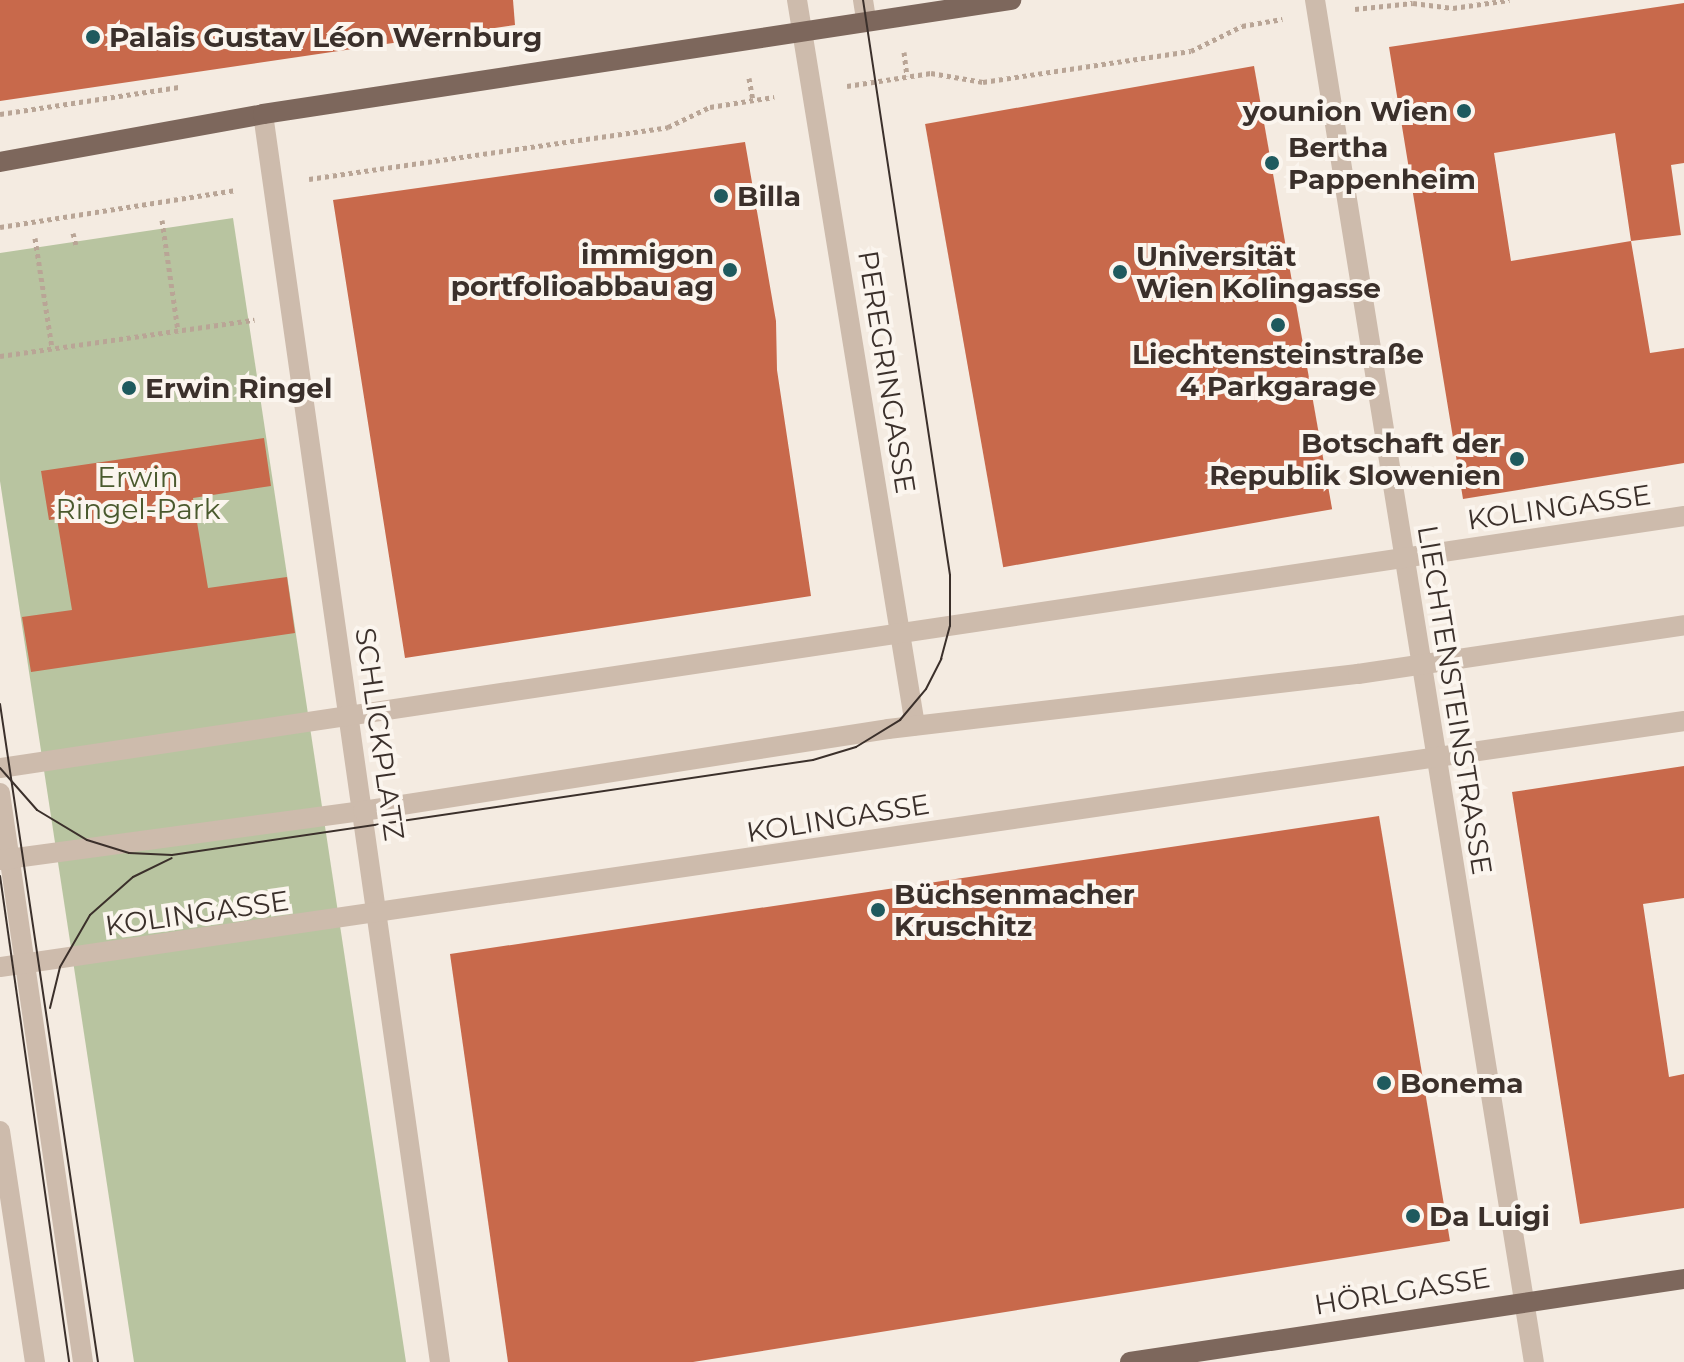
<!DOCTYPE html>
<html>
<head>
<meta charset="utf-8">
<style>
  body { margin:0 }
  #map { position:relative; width:1684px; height:1362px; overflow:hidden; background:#f4ebe1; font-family:Montserrat,sans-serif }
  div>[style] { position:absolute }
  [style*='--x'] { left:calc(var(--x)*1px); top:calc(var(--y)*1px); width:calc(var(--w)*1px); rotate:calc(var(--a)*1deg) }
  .green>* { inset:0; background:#b8c4a0 }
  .building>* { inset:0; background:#c8694b; transform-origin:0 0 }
  .path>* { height:5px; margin-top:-2.5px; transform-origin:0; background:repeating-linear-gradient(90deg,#b9a596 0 4px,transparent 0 8px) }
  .minor>* { height:20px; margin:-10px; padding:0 10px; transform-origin:10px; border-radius:10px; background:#cdbbac }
  .major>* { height:20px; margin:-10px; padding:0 10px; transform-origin:10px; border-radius:10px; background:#7d675c }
  .tram>* { height:2px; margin:-1px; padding:0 1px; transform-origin:1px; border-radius:1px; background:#3b302b }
  .dots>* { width:22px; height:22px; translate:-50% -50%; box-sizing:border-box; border:4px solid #fbf5ee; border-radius:50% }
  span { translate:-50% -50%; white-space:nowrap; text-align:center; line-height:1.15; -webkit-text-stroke:8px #fbf5ee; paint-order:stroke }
  .poi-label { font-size:28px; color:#3b302b; font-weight:700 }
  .left { translate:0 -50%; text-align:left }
  .right { translate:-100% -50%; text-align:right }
  .street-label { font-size:28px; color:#3b302b }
  .park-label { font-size:28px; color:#4a5a2e }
</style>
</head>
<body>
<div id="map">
  <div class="green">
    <div style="clip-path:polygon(233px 218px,406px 1362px,134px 1362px,0 481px,0 253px)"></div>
  </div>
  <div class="building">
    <div style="clip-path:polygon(0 0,513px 0,515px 25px,0 101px)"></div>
    <div style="clip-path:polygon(evenodd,1684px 3px,1684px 163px,1671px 165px,1681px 235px,1631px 241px,1650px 353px,1684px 348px,1684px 463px,1463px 499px,1389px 47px,1684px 3px,1615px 133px,1631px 241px,1511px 261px,1494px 153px,1615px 133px)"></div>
    <div style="left:1254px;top:66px;width:450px;height:334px;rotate:80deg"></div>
    <div style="clip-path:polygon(745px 142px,776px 321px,777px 370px,811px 596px,405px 658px,333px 200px)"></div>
    <div style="clip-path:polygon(264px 438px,271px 486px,193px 498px,208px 588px,287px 577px,295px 633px,31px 672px,22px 617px,72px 610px,57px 519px,49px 520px,41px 471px)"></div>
    <div style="clip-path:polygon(1684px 766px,1684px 898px,1643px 904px,1669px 1077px,1684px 1074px,1684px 1208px,1580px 1224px,1512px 792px)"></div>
    <div style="clip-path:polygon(1379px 816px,1450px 1241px,693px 1362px,508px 1362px,450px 954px)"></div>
  </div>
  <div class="path">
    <div style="--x:1355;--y:9;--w:58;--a:-5.9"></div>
    <div style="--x:1413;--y:3;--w:40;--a:7.1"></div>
    <div style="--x:1453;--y:8;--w:57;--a:-8.1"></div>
    <div style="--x:904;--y:52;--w:24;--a:83"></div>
    <div style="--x:749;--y:78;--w:23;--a:80"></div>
    <div style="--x:847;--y:86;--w:85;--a:-8.8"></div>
    <div style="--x:931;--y:73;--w:53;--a:9.8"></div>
    <div style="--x:983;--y:82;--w:210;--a:-8.5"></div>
    <div style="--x:1191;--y:51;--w:57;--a:-26.1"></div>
    <div style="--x:1242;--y:26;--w:41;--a:-9.9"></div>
    <div style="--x:0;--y:114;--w:181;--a:-8.6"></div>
    <div style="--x:1390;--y:171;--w:14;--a:82"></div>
    <div style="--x:309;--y:179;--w:363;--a:-8.2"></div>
    <div style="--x:668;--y:127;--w:47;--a:-25.5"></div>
    <div style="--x:710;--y:107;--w:65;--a:-8.9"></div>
    <div style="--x:1384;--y:187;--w:26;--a:-9"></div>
    <div style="--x:162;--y:220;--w:112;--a:81.8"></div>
    <div style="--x:0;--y:227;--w:239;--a:-8.9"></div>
    <div style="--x:73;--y:233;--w:12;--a:76"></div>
    <div style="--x:35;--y:238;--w:111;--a:81.2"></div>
    <div style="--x:0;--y:356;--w:257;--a:-8.1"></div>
  </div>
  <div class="minor">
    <div style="--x:797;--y:0;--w:735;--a:80.76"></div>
    <div style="--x:863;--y:0;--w:20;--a:81"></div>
    <div style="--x:1315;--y:0;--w:1379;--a:80.87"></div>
    <div style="--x:263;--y:114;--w:1260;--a:81.93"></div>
    <div style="--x:0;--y:768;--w:1703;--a:-8.51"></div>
    <div style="--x:0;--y:793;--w:575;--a:81.7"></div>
    <div style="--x:0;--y:860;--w:366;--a:-7.7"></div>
    <div style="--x:363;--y:811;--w:531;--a:-8.88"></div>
    <div style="--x:888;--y:729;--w:473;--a:-6.7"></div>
    <div style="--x:1358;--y:674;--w:330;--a:-8.5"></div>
    <div style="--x:0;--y:967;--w:1702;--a:-8.31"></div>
    <div style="--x:0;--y:1131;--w:234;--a:81.4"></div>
  </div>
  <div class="major">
    <div style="--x:0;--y:162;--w:267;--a:-10.3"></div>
    <div style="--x:263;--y:114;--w:757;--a:-8.67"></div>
    <div style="--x:1130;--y:1362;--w:560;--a:-8.52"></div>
  </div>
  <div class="tram">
    <div style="--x:0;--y:704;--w:665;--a:81.53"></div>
    <div style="--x:0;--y:768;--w:56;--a:48.6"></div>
    <div style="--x:37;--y:810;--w:58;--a:31"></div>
    <div style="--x:87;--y:840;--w:44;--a:17.2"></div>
    <div style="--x:129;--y:853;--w:43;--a:2.7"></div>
    <div style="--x:172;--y:855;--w:648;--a:-8.43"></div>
    <div style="--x:813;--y:760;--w:45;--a:-16.8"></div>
    <div style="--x:856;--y:747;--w:52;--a:-31.5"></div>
    <div style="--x:900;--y:720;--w:40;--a:-50"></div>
    <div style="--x:926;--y:689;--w:34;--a:-63"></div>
    <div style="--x:941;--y:659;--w:34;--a:-75"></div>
    <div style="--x:950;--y:626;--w:51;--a:-90"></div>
    <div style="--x:950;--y:575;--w:582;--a:-98.6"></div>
    <div style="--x:0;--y:876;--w:491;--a:81.9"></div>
    <div style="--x:50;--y:1008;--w:42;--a:-76.3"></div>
    <div style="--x:60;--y:967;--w:60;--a:-60"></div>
    <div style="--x:90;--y:915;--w:57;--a:-41.5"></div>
    <div style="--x:133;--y:877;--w:43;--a:-26"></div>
  </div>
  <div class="dots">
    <div style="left:93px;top:37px;background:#1f5a5e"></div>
    <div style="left:1464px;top:111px;background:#1f5a5e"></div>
    <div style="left:1272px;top:163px;background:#1f5a5e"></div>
    <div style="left:721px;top:196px;background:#1f5a5e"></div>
    <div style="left:730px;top:270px;background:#1f5a5e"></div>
    <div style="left:1120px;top:272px;background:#1f5a5e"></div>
    <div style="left:1278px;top:325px;background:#1f5a5e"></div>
    <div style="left:129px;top:388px;background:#1f5a5e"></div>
    <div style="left:1517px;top:459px;background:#1f5a5e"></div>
    <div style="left:878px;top:910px;background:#1f5a5e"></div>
    <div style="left:1384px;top:1083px;background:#1f5a5e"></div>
    <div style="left:1413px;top:1216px;background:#1f5a5e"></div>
  </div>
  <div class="poi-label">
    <span class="left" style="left:109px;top:37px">Palais Gustav Léon Wernburg</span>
    <span class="right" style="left:1448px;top:111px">younion Wien</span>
    <span class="left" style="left:1288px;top:163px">Bertha<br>Pappenheim</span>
    <span class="left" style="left:737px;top:196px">Billa</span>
    <span class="right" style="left:714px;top:270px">immigon<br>portfolioabbau ag</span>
    <span class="left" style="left:1136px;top:272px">Universität<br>Wien Kolingasse</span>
    <span style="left:1278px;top:370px">Liechtensteinstraße<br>4 Parkgarage</span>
    <span class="left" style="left:145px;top:388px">Erwin Ringel</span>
    <span class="right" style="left:1501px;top:459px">Botschaft der<br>Republik Slowenien</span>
    <span class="left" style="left:894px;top:910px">Büchsenmacher<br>Kruschitz</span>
    <span class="left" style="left:1400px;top:1083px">Bonema</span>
    <span class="left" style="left:1429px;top:1216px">Da Luigi</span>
  </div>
  <div class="street-label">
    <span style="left:887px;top:372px;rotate:81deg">PEREGRINGASSE</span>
    <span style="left:1559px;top:507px;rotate:-8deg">KOLINGASSE</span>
    <span style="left:1455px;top:700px;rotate:81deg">LIECHTENSTEINSTRASSE</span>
    <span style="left:380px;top:734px;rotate:82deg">SCHLICKPLATZ</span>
    <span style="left:838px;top:818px;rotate:-9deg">KOLINGASSE</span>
    <span style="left:197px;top:913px;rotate:-8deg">KOLINGASSE</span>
    <span style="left:1402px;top:1291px;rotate:-9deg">HÖRLGASSE</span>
  </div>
  <div class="park-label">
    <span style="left:138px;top:493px">Erwin<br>Ringel-Park</span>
  </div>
</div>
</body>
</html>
